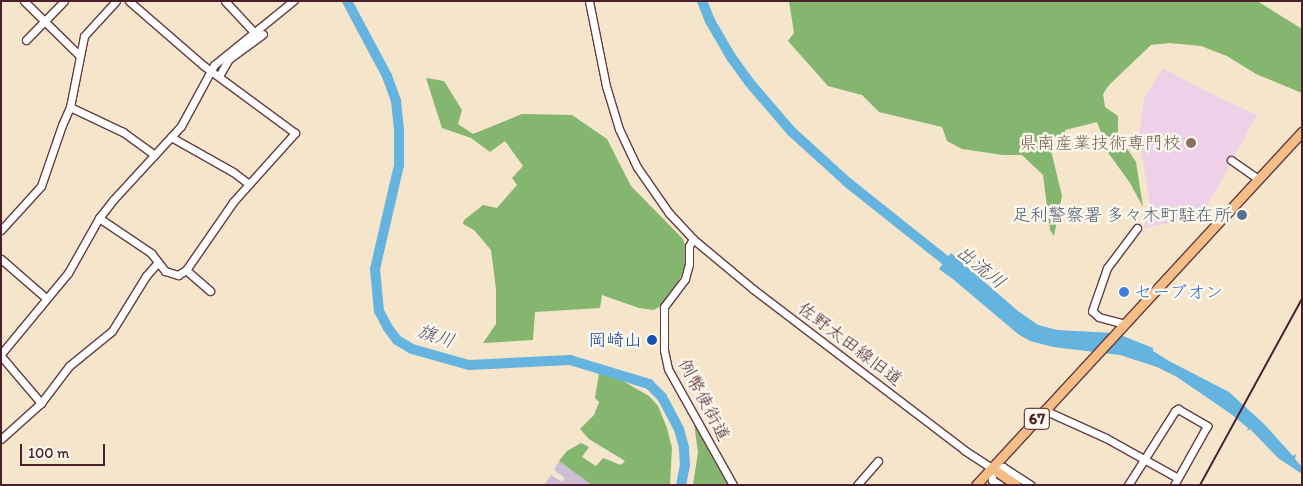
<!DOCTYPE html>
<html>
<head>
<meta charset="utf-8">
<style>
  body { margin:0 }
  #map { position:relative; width:1303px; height:486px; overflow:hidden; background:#f4e5cb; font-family:Itim,"Klee One",sans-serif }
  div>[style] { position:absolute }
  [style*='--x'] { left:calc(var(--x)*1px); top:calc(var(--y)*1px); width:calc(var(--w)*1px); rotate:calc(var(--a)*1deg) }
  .built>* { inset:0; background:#eed0e8 }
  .industrial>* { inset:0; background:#ccbed4 }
  .forest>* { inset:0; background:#84b670 }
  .water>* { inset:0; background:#65b3df }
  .river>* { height:10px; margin:-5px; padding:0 5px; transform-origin:5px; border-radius:5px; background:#65b3df }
  .roads { filter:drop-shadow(1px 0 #643d43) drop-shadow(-1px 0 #643d43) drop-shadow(0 1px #643d43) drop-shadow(0 -1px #643d43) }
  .minor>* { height:7px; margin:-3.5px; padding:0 3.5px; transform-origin:3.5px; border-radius:3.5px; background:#fff }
  .major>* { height:9px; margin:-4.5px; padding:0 4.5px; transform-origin:4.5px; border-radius:4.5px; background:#f6be87 }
  .rail>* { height:2px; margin:-1px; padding:0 1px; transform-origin:1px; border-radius:1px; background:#4a1f2b }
  .dots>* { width:14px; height:14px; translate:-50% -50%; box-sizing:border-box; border:2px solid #fbf7ec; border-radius:50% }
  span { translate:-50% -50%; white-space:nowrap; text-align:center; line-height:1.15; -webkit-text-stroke:5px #fbf7ec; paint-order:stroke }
  .shield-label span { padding:1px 4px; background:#fbf7ec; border:1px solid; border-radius:4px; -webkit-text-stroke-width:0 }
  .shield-label { font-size:16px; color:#4a1f2b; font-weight:700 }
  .education-label { font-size:18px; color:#785e54 }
  .right { translate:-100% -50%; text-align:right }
  .service-label { font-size:18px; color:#4e5e75 }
  .shop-label { font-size:18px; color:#366cbe }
  .left { translate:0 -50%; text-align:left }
  .transit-label { font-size:18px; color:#164399 }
  .street-label { font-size:18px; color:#4a1f2b }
  .water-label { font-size:19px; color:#53536a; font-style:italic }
  .frame { position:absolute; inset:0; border:2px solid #4a1f2b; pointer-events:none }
  .scale { position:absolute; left:20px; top:444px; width:85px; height:22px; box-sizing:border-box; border:2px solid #4a1f2b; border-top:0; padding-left:6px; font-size:15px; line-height:18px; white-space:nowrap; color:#4a1f2b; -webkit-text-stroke:4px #fbf7ec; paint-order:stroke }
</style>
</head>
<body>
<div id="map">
  <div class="built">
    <div style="clip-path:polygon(1163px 68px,1207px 92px,1257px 115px,1201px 217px,1143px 228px,1151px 211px,1139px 136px,1144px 98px)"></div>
  </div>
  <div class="industrial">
    <div style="clip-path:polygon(559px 461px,578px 474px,592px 485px,544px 485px,551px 475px,562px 482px,565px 478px,554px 470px)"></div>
  </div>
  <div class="forest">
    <div style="clip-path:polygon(789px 1px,1257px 1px,1302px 29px,1302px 93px,1256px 74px,1227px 56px,1201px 46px,1169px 43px,1151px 45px,1109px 85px,1103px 94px,1105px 107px,1118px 116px,1118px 135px,1136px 162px,1143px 207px,1130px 183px,1109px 154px,1097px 122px,1065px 130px,1065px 135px,1048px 138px,1062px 196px,1054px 236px,1050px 230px,1043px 175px,1022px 155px,1003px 155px,962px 149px,947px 141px,942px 127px,879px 112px,862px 95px,828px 86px,788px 41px,794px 33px)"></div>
    <div style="clip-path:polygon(426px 78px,444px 81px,462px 110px,458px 124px,473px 134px,522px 114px,572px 115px,607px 139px,631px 186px,683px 239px,686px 248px,685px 269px,677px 283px,660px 306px,654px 310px,639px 308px,602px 295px,600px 308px,535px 312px,533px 340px,483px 343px,496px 324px,496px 289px,491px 250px,474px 230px,463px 224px,464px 220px,483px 205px,497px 208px,517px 185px,512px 178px,523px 166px,505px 141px,490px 152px,471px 138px,442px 128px)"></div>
    <div style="clip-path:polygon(599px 373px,623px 381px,649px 396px,658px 406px,667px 428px,672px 448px,670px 485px,592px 485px,559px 461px,567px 451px,581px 443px,589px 447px,582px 457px,596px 466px,603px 458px,621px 465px,625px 461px,589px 439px,580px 429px,594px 415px,599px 402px,595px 398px)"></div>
    <div style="clip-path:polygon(693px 417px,728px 485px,693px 485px,698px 452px)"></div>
  </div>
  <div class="water">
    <div style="clip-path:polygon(951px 253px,1018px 311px,1038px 325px,1057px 330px,1113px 333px,1123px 336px,1153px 348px,1153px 351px,1169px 361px,1229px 392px,1264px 424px,1293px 456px,1296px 454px,1295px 459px,1302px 467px,1302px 474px,1278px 458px,1250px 429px,1247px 431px,1248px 428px,1231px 414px,1177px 377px,1157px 367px,1120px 355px,1053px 347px,1030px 341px,1018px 334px,954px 280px,939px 269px)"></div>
  </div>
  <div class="river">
    <div style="--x:347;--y:1;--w:85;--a:61.9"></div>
    <div style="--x:387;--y:76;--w:27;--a:70"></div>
    <div style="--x:396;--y:101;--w:30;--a:84"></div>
    <div style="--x:399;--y:131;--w:34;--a:90"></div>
    <div style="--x:399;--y:165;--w:107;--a:103"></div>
    <div style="--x:375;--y:269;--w:42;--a:84.6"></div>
    <div style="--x:379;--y:311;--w:19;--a:62"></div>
    <div style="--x:388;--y:328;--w:15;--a:53"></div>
    <div style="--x:397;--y:340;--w:17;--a:31"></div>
    <div style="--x:412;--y:349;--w:59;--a:15.7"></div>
    <div style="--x:469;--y:365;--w:101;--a:-2.8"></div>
    <div style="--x:570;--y:360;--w:83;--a:16.9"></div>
    <div style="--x:649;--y:384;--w:18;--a:45"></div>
    <div style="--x:662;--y:397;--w:36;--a:62"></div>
    <div style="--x:679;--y:429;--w:20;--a:75"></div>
    <div style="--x:684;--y:448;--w:17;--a:87"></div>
    <div style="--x:685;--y:465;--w:20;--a:101"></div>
    <div style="--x:702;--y:1;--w:22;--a:68"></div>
    <div style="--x:710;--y:21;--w:42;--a:59.7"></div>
    <div style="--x:731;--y:57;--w:31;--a:54"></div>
    <div style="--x:749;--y:82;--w:65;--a:49.4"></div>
    <div style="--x:791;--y:131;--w:76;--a:42.3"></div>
    <div style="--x:847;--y:182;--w:138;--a:38.5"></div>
  </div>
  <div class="roads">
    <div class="minor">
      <div style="--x:24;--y:1;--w:77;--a:44.5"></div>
      <div style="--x:225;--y:1;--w:38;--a:47"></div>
      <div style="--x:589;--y:1;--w:87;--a:78.7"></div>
      <div style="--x:606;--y:86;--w:45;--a:73.2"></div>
      <div style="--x:619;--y:129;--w:42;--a:64.7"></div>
      <div style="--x:637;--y:167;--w:56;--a:55.2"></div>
      <div style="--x:669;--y:213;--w:35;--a:47"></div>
      <div style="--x:693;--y:239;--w:78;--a:39.8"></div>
      <div style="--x:753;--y:289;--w:265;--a:37.3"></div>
      <div style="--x:964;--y:450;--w:33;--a:33"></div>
      <div style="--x:26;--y:40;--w:54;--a:-45.7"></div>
      <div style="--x:219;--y:76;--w:20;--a:-60"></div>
      <div style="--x:229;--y:59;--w:42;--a:-36.3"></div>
      <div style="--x:70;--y:107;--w:59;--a:25.3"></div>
      <div style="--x:123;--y:132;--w:39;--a:36"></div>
      <div style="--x:171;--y:137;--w:71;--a:29.4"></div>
      <div style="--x:233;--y:172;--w:20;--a:37"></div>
      <div style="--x:1231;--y:160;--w:33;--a:35"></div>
      <div style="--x:99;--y:218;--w:63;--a:33.9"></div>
      <div style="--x:151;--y:253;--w:23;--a:52"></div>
      <div style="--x:165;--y:271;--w:14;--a:17"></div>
      <div style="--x:178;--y:275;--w:9;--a:-32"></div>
      <div style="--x:186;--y:270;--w:83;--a:-55.3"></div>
      <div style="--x:233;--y:202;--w:93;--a:-48.1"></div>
      <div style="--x:295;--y:133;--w:113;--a:-143.6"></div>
      <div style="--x:204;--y:66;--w:99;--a:-139.1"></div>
      <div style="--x:1;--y:230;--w:59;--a:-47.7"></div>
      <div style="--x:41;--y:186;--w:65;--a:-71"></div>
      <div style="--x:62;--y:125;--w:20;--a:-66"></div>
      <div style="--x:70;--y:107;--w:72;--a:-78.8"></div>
      <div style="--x:84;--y:36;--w:47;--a:-47.6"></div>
      <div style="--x:693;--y:239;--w:8;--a:120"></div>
      <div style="--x:689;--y:246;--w:18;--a:90"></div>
      <div style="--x:689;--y:264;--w:16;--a:105"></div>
      <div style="--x:685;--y:279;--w:35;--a:127"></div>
      <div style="--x:664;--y:307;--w:43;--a:90"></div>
      <div style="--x:664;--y:350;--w:19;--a:78"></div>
      <div style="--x:668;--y:369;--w:133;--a:60.7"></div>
      <div style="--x:1;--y:259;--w:60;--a:40.9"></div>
      <div style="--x:186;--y:270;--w:32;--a:41"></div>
      <div style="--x:1125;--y:324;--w:27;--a:-165"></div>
      <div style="--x:1099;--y:317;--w:9;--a:-139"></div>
      <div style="--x:1092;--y:311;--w:46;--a:-70.8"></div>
      <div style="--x:1107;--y:268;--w:50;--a:-53.1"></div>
      <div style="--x:1;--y:354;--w:105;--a:-50.4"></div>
      <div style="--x:68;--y:273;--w:63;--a:-60.6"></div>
      <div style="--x:99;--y:218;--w:23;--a:-52"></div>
      <div style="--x:113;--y:200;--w:100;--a:-47.4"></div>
      <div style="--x:181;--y:126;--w:69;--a:-61.6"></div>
      <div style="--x:214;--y:65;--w:102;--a:-39"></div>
      <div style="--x:1;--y:356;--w:62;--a:49.6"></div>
      <div style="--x:1044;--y:410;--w:68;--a:24.3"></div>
      <div style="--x:1106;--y:438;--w:82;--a:29.1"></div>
      <div style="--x:1;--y:439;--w:54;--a:-42"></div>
      <div style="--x:41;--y:403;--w:46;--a:-52.9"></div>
      <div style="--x:69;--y:366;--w:55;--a:-39.1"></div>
      <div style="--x:112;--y:331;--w:65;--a:-58.3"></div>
      <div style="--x:146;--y:276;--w:18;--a:-49"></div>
      <div style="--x:992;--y:468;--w:11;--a:-5"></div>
      <div style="--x:1003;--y:467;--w:33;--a:33"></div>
      <div style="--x:992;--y:468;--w:12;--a:90"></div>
      <div style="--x:992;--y:480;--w:9;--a:32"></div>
      <div style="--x:857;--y:485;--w:32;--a:-49"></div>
      <div style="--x:1128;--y:485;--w:88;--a:-57.6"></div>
      <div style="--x:1175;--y:411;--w:4;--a:-34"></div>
      <div style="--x:1178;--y:409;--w:34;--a:30"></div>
      <div style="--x:1207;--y:426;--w:68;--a:119.2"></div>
    </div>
    <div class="major">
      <div style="--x:992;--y:468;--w:29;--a:35"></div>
      <div style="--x:976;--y:485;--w:481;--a:-47.3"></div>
    </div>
  </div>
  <div class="rail">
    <div style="--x:1200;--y:485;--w:212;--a:-61.3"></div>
  </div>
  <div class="dots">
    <div style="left:1191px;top:143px;background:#8d6e63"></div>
    <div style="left:1242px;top:215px;background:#5c6f8a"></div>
    <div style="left:1124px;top:292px;background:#3f7fe0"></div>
    <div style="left:652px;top:340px;background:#1a4fb4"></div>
  </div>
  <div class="shield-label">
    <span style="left:1037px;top:419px">67</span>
  </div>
  <div class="education-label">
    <span class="right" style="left:1181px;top:143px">県南産業技術専門校</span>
  </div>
  <div class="service-label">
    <span class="right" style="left:1232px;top:215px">足利警察署 多々木町駐在所</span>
  </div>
  <div class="shop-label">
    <span class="left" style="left:1134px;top:292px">セーブオン</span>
  </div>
  <div class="transit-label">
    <span class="right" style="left:642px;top:340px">岡崎山</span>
  </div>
  <div class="street-label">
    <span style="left:850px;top:344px;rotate:37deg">佐野太田線旧道</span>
    <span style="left:704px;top:400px;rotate:62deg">例幣使街道</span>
  </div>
  <div class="water-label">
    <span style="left:981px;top:267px;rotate:39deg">出流川</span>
    <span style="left:436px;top:336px;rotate:18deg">旗川</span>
  </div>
  <div class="frame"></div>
  <div class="scale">100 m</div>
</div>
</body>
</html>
